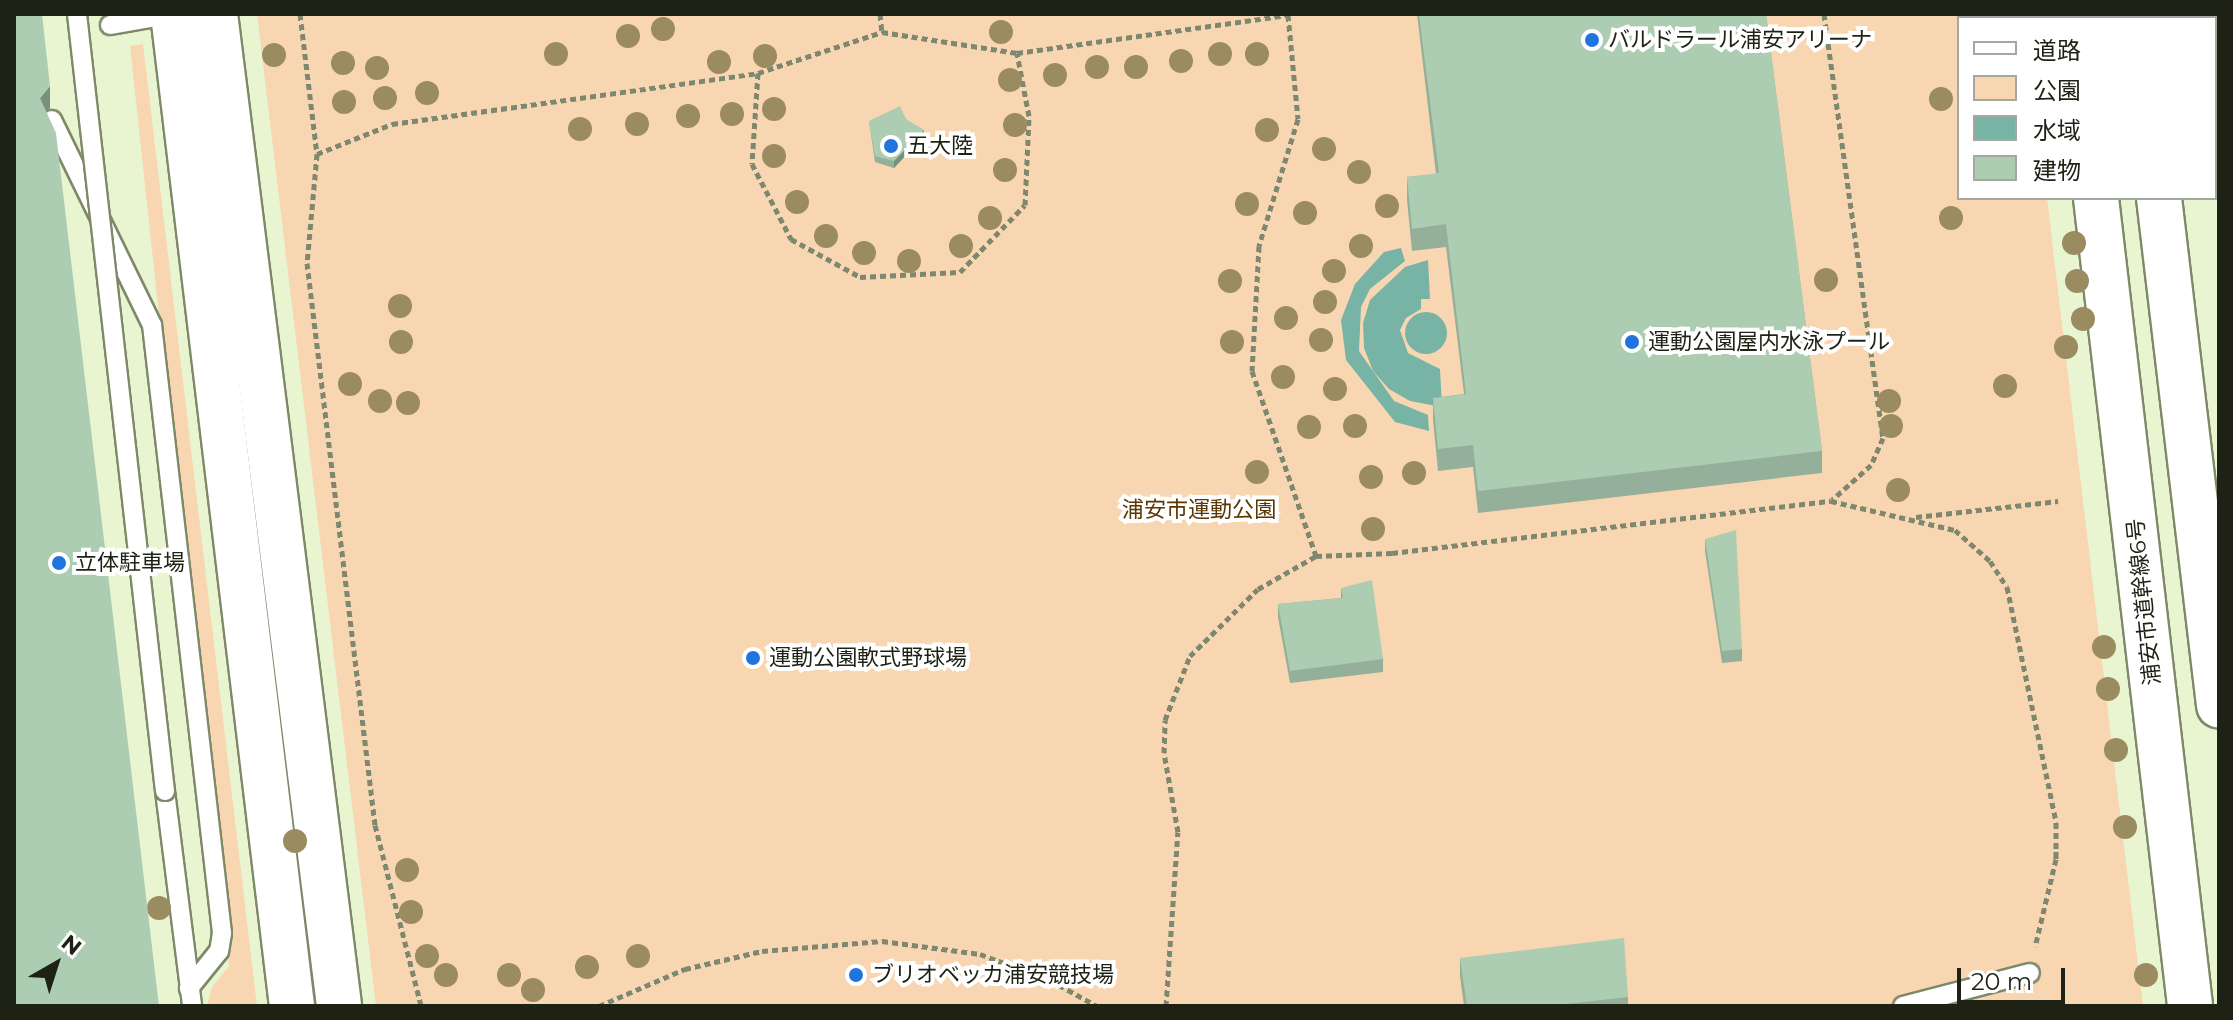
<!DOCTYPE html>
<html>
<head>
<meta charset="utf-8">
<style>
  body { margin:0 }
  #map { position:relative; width:2233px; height:1020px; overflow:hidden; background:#e9f5d1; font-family:Montserrat,"Noto Sans JP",sans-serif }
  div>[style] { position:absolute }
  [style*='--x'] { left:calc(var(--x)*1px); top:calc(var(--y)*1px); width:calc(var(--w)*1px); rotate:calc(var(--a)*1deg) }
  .green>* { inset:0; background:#f8d6b1 }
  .water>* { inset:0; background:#77b4a5 }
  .round { border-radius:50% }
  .path>* { height:5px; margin-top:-2.5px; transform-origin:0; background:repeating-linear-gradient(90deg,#7e876f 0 6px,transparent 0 10px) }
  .roads { filter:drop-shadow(2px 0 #7e8968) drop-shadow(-2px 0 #7e8968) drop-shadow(0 2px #7e8968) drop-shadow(0 -2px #7e8968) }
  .lane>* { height:18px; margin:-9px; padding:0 9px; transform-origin:9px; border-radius:9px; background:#fff }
  .secondary>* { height:44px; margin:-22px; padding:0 22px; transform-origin:22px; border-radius:22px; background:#fff }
  .bridges { filter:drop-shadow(2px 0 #7e8968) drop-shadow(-2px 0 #7e8968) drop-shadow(0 2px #7e8968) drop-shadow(0 -2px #7e8968) }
  .lane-bridge>* { height:18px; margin:-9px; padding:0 9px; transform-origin:9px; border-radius:9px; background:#fff }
  .trees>* { width:24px; height:24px; margin:-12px; border-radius:50%; background:#9a8c60 }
  .wall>* { inset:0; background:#95b09a }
  .shaded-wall>* { inset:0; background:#79907d }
  .building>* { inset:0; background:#adcdb3 }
  .dots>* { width:22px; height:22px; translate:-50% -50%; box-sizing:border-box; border:4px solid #fff; border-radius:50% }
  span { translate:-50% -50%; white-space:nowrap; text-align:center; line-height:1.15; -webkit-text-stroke:8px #fff; paint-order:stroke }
  .poi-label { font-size:22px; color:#1d2215 }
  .left { translate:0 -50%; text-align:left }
  .park-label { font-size:22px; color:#5a3703 }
  .street-label { font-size:22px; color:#1d2215 }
  .frame { position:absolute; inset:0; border:16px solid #1d2215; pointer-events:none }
  .legend { position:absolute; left:1957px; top:16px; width:260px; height:184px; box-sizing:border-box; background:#fff; border:2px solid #a5a7a1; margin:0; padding:10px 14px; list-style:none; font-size:24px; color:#1d2215 }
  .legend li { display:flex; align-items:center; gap:16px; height:40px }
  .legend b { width:40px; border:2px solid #a5a7a1 }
  .north { position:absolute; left:16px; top:924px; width:80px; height:80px; -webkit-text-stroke:6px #fff; paint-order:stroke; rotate:39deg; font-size:22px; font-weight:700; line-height:32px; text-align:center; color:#1d2215 }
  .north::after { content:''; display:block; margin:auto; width:28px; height:36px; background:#1d2215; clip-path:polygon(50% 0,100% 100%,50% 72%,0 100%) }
  .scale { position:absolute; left:1957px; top:968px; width:108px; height:36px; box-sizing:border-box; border:4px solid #1d2215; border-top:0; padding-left:10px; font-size:24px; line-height:28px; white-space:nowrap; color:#1d2215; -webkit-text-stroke:6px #fff; paint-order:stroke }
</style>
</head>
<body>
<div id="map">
  <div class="green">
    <div style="clip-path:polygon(257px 14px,2026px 14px,2026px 18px,1959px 18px,1959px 198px,2047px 198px,2143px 1006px,376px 1006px)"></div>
    <div style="clip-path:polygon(143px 44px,257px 1006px,207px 1006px,212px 987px,229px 966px,130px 46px)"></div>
  </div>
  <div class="water">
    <div style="clip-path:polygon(1401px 248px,1405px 261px,1370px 289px,1361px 307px,1359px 351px,1394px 401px,1428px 415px,1429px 431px,1395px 422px,1346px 360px,1341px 320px,1355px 284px,1384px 252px)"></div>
    <div style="clip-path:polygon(1428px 260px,1430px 299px,1421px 299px,1421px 309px,1406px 318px,1400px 330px,1408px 353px,1440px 369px,1442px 407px,1410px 401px,1389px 389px,1373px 371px,1364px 348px,1363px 323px,1370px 300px,1405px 267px)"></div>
    <div class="round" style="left:1405px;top:312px;width:42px;height:42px"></div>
  </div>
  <div class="path">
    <div style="--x:300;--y:14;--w:141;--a:83.1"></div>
    <div style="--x:317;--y:154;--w:109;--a:95.2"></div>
    <div style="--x:307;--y:263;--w:566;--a:83.1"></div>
    <div style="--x:375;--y:825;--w:187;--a:75.7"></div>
    <div style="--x:880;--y:14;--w:18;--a:84"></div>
    <div style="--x:1824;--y:14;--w:428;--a:82.1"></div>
    <div style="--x:1883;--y:438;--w:30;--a:114"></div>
    <div style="--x:1871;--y:465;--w:52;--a:138.1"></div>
    <div style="--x:758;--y:73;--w:91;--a:93.8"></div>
    <div style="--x:752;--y:164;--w:85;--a:62.5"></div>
    <div style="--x:791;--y:239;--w:79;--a:28.8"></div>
    <div style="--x:860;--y:277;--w:100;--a:-2.9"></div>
    <div style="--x:960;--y:272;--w:93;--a:-45.9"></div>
    <div style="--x:1025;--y:205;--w:89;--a:-87.4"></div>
    <div style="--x:1029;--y:116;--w:64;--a:-100.8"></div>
    <div style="--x:317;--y:154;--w:81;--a:-21.8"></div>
    <div style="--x:392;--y:124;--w:370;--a:-7.9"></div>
    <div style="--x:758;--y:73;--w:131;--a:-18.3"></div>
    <div style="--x:882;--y:32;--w:137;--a:8.8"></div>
    <div style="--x:1017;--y:53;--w:274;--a:-8"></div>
    <div style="--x:1288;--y:15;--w:104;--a:84.5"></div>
    <div style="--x:1298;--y:119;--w:133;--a:107.1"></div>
    <div style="--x:1259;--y:246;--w:125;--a:93.2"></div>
    <div style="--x:1252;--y:371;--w:196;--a:70.9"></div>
    <div style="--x:1916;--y:517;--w:143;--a:-6.4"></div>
    <div style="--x:599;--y:1006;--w:94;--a:-23.3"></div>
    <div style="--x:685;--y:969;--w:79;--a:-13.2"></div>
    <div style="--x:762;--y:951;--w:120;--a:-4.8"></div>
    <div style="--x:882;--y:941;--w:99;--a:7.6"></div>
    <div style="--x:980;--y:954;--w:75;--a:20.4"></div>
    <div style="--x:1050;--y:980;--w:54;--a:29"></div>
    <div style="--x:1166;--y:1006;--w:174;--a:-86.1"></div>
    <div style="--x:1178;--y:832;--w:80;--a:-100"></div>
    <div style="--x:1164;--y:753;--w:33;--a:-88"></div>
    <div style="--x:1165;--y:720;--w:69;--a:-68.7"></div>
    <div style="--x:1190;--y:656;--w:95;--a:-44.6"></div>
    <div style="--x:1258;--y:589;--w:67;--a:-29.6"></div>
    <div style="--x:1316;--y:556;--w:76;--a:-2.3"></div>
    <div style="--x:1392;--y:553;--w:442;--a:-6.8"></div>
    <div style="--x:1831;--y:501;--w:127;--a:13.2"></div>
    <div style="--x:1955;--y:530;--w:47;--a:41.5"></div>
    <div style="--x:1990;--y:561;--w:31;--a:57"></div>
    <div style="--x:2007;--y:587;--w:240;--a:78.2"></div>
    <div style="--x:2056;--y:822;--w:37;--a:90"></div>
    <div style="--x:2056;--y:859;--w:90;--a:103.4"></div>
  </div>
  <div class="roads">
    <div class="lane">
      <div style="--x:110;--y:25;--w:64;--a:-9.9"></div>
      <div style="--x:52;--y:120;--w:228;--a:64"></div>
      <div style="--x:152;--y:325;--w:612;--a:83.43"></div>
      <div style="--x:222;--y:933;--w:18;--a:99"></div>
      <div style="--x:219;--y:951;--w:48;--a:129"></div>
      <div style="--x:165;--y:791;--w:217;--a:82.8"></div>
      <div style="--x:1903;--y:1006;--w:131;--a:-14.6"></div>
    </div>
    <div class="secondary">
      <div style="--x:173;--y:14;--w:999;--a:83.16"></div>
      <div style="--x:215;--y:14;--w:1000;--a:82.87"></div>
      <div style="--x:2075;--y:14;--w:4;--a:90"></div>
      <div style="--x:2138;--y:14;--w:4;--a:76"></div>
      <div style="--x:2096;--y:198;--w:813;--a:83.36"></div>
      <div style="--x:2159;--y:198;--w:511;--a:83.25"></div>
    </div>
  </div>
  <div class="bridges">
    <div class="lane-bridge">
      <div style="--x:77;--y:14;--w:782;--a:83.54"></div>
    </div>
  </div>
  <div class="trees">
    <div style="left:663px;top:29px"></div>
    <div style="left:1001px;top:32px"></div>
    <div style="left:628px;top:36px"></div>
    <div style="left:556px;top:54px"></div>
    <div style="left:1220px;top:54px"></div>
    <div style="left:1257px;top:54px"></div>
    <div style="left:274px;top:55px"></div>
    <div style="left:765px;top:56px"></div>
    <div style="left:1181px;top:61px"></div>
    <div style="left:719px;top:62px"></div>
    <div style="left:343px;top:63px"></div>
    <div style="left:1097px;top:67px"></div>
    <div style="left:1136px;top:67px"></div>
    <div style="left:377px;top:68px"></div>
    <div style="left:1055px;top:75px"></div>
    <div style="left:1010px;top:80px"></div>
    <div style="left:427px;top:93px"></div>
    <div style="left:385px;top:98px"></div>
    <div style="left:1941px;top:99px"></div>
    <div style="left:344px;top:102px"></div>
    <div style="left:774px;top:109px"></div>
    <div style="left:732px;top:114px"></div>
    <div style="left:688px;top:116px"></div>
    <div style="left:637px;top:124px"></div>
    <div style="left:1015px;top:125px"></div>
    <div style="left:580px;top:129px"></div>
    <div style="left:1267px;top:130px"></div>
    <div style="left:1324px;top:149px"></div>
    <div style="left:774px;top:156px"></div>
    <div style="left:1005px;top:170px"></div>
    <div style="left:1359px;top:172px"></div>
    <div style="left:797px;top:202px"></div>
    <div style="left:1247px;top:204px"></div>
    <div style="left:1387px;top:206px"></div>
    <div style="left:1305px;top:213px"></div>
    <div style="left:990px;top:218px"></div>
    <div style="left:1951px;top:218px"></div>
    <div style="left:826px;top:236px"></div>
    <div style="left:2074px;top:243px"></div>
    <div style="left:961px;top:246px"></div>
    <div style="left:1361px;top:246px"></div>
    <div style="left:864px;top:253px"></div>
    <div style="left:909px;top:261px"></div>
    <div style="left:1334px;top:271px"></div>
    <div style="left:1826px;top:280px"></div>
    <div style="left:1230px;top:281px"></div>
    <div style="left:2077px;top:281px"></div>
    <div style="left:1325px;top:302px"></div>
    <div style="left:400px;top:306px"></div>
    <div style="left:1286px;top:318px"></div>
    <div style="left:2083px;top:319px"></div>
    <div style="left:1321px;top:340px"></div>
    <div style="left:401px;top:342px"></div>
    <div style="left:1232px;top:342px"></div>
    <div style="left:2066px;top:347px"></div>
    <div style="left:1283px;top:377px"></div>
    <div style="left:350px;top:384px"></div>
    <div style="left:2005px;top:386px"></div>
    <div style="left:1335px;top:389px"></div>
    <div style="left:380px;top:401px"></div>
    <div style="left:1889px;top:401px"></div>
    <div style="left:408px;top:403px"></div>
    <div style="left:1355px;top:426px"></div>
    <div style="left:1891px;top:426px"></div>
    <div style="left:1309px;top:427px"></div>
    <div style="left:1257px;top:472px"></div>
    <div style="left:1414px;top:473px"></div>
    <div style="left:1371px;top:477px"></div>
    <div style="left:1898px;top:490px"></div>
    <div style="left:1373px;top:529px"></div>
    <div style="left:2104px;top:647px"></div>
    <div style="left:2108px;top:689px"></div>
    <div style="left:2116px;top:750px"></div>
    <div style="left:2125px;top:827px"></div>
    <div style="left:295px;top:841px"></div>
    <div style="left:407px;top:870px"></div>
    <div style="left:159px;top:908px"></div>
    <div style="left:411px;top:912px"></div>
    <div style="left:427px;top:956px"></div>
    <div style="left:638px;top:956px"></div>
    <div style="left:587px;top:967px"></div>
    <div style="left:446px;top:975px"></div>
    <div style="left:509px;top:975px"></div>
    <div style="left:2146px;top:975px"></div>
    <div style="left:533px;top:990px"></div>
  </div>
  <div class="wall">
    <div style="clip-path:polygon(1417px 14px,1766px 14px,1822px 451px,1822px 473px,1478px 513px,1473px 467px,1438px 471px,1433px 420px,1433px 398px,1464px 394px,1446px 247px,1412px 251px,1407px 200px,1407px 177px,1436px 174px)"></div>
    <div style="clip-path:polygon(2219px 81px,2219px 181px,2215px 146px,2215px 82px)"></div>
    <div style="clip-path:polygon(906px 119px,924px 136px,894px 168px,875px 162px,869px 121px)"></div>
    <div style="clip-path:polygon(1705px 539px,1742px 649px,1742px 661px,1722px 663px,1705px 551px)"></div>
    <div style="clip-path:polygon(1341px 588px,1383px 659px,1383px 672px,1290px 683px,1278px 617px,1278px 604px,1341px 598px)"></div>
    <div style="clip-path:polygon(1460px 958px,1628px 997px,1628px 1006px,1464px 1006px,1460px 976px)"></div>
  </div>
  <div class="shaded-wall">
    <div style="clip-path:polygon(50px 86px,50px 108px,40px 120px,40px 98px)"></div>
    <div style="clip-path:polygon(924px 130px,924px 136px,894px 168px,894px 161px)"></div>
  </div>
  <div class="building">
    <div style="clip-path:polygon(14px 14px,42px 14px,50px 86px,40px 98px,56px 133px,159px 1006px,14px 1006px)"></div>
    <div style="clip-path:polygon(1419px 14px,1766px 14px,1822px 451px,1478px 491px,1473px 445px,1438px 449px,1433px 398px,1466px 394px,1446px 224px,1412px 229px,1407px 177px,1439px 173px)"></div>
    <div style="clip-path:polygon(2219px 81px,2219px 160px,2215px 125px,2215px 82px)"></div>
    <div style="clip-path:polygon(900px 106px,906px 119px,924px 130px,894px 161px,875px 156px,869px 121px)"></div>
    <div style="clip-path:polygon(1736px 530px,1742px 649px,1722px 651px,1705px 539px)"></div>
    <div style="clip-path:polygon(1372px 580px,1383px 659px,1290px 671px,1278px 604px,1343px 598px,1341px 588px)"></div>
    <div style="clip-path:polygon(1624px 938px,1628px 997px,1548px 1006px,1467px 1006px,1460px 958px)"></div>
  </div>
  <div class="dots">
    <div style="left:1592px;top:40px;background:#2074de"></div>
    <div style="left:891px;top:146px;background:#2074de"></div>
    <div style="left:1632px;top:342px;background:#2074de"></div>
    <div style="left:59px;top:563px;background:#2074de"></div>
    <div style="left:753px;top:658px;background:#2074de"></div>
    <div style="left:856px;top:975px;background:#2074de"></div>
  </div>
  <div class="poi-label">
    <span class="left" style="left:1608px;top:40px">バルドラール浦安アリーナ</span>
    <span class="left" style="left:907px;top:146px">五大陸</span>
    <span class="left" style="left:1648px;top:342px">運動公園屋内水泳プール</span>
    <span class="left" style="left:75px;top:563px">立体駐車場</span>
    <span class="left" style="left:769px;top:658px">運動公園軟式野球場</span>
    <span class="left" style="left:872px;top:975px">ブリオベッカ浦安競技場</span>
  </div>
  <div class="park-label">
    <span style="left:1199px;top:510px">浦安市運動公園</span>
  </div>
  <div class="street-label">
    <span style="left:2144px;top:602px;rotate:-96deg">浦安市道幹線6号</span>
  </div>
  <div class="frame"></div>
  <ul class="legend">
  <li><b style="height:10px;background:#fff"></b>道路</li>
  <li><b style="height:22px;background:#f8d6b1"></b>公園</li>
  <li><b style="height:22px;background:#77b4a5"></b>水域</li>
  <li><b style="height:22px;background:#adcdb3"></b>建物</li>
  </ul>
  <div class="north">N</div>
  <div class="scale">20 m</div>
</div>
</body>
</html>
